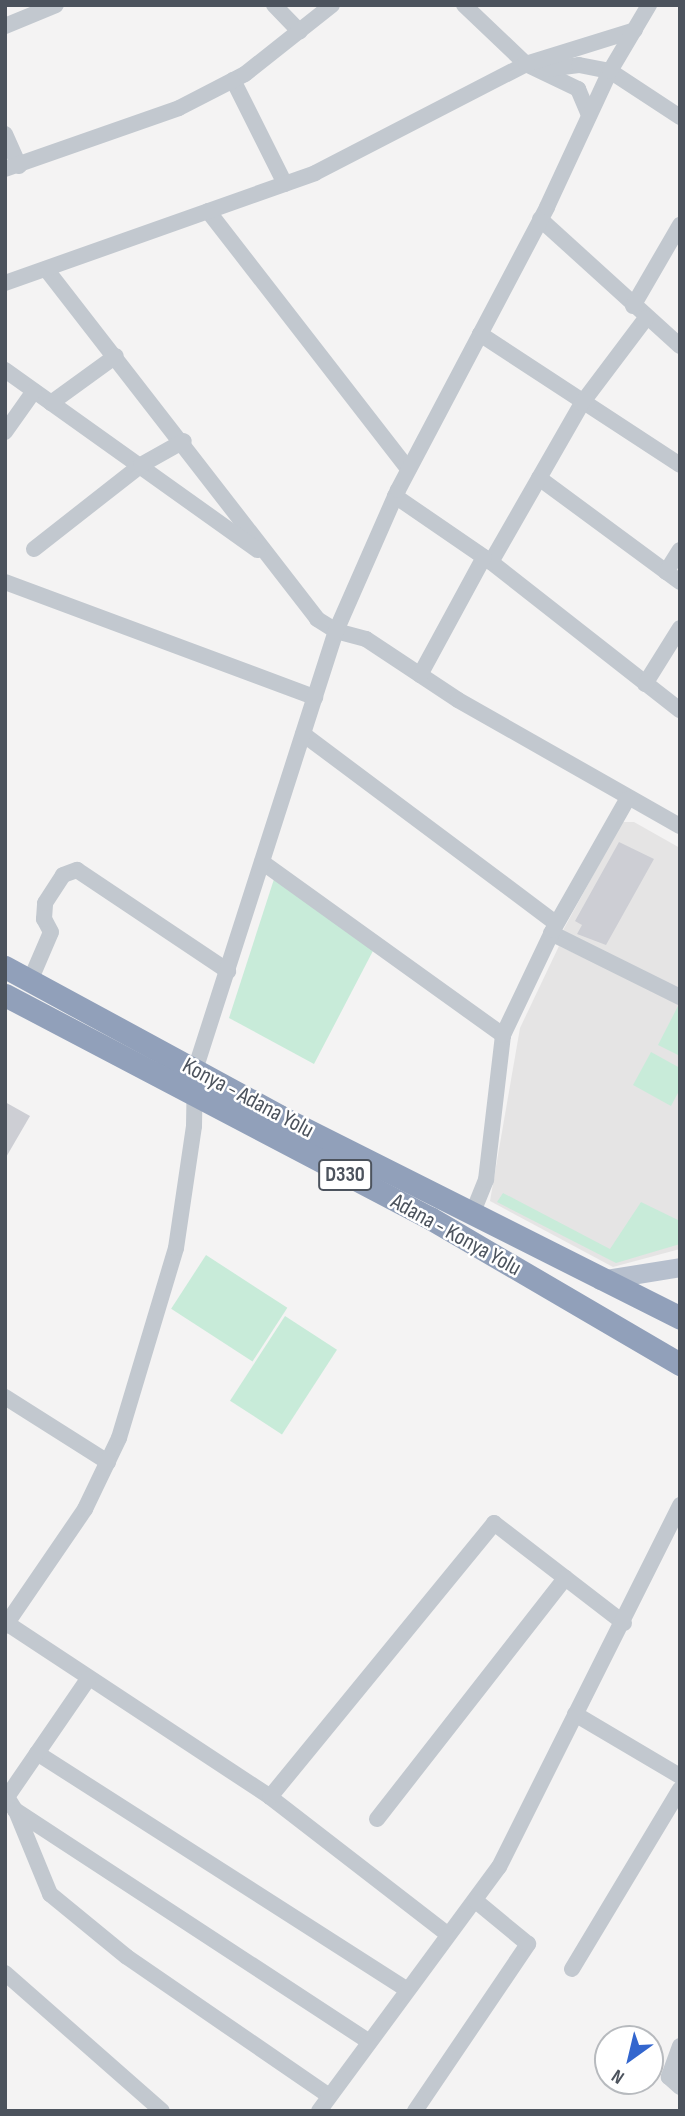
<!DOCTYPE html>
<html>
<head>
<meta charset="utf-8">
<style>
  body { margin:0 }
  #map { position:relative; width:685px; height:2116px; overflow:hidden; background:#f4f3f3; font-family:"Sofia Sans Condensed",sans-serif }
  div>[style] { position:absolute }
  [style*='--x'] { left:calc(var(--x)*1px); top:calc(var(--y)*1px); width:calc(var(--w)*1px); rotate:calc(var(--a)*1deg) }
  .education>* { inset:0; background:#e5e4e4 }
  .green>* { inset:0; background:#c8ebd9; transform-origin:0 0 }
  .building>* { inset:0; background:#cdced4 }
  .minor>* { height:16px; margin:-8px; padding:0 8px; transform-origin:8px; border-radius:8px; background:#c2c8cf }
  .major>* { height:19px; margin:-9.5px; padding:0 9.5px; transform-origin:9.5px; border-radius:9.5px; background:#b6bfcd }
  .highway>* { height:23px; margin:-11.5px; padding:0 11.5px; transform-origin:11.5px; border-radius:11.5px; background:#91a0ba }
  span { translate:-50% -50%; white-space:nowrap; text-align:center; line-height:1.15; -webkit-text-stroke:5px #fff; paint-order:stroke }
  .shield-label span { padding:2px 5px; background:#fff; border:2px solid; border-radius:5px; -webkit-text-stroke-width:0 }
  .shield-label { font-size:21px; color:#4c535d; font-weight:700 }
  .street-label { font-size:23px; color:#4c535d }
  .frame { position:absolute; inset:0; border:7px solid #4c535d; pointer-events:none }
  .north { position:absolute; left:594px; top:2025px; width:70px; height:70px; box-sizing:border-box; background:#fff; border:2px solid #b7babe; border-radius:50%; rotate:214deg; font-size:19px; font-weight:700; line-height:28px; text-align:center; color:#4c535d }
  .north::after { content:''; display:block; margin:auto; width:24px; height:32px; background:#3366ce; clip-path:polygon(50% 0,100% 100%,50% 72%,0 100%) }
</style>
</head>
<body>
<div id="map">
  <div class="education">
    <div style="clip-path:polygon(622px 822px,634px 822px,680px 848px,680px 992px,561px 934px)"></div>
    <div style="clip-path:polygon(559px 946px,680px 1003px,680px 1249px,613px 1267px,490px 1201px,520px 1028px)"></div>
  </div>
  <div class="green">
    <div style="clip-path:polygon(275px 876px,375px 947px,314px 1064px,229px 1018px)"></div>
    <div style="clip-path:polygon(678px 1006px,680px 1007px,680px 1056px,658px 1045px)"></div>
    <div style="clip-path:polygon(651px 1052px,680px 1068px,680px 1089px,671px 1106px,633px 1085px)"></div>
    <div style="clip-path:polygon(503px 1193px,610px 1249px,641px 1202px,680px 1221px,680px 1244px,616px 1263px,497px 1202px)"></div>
    <div style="left:206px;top:1255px;width:97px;height:64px;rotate:33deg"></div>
    <div style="left:285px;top:1316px;width:62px;height:101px;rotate:33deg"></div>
  </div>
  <div class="building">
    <div style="clip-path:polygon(619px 842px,654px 859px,606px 945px,577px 934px,582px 925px,575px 921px)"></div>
    <div style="clip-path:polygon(5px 1102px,30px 1116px,5px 1159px)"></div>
  </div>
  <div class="minor">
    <div style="--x:274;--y:5;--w:37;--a:46"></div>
    <div style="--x:464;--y:5;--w:86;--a:43.6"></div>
    <div style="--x:526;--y:64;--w:58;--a:25.7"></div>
    <div style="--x:578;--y:89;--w:28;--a:67"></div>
    <div style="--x:5;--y:26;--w:55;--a:-22.4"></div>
    <div style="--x:547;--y:69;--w:32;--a:-7"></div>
    <div style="--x:579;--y:65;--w:32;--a:11"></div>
    <div style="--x:610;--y:71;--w:84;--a:33.3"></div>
    <div style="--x:233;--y:80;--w:116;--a:63.4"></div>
    <div style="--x:5;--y:134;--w:35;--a:66"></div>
    <div style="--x:5;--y:169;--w:184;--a:-19.3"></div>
    <div style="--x:179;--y:108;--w:74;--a:-27.3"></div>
    <div style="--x:245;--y:74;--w:111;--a:-38.4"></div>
    <div style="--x:208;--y:211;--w:326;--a:52.2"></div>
    <div style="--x:540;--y:219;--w:189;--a:42.2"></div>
    <div style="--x:46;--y:269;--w:443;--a:52.2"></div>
    <div style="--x:317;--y:619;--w:22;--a:32"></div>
    <div style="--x:336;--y:631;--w:31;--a:15"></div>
    <div style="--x:366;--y:639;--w:110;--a:33.5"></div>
    <div style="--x:458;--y:700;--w:255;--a:29.6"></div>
    <div style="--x:5;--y:283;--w:329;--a:-19.5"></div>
    <div style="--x:315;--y:173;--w:237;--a:-27.3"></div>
    <div style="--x:526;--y:64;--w:114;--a:-17.3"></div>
    <div style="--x:633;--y:306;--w:94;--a:-59.9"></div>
    <div style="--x:480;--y:334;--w:239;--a:33.2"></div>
    <div style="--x:5;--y:370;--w:310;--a:35.5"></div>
    <div style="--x:51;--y:403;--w:80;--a:-35.9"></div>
    <div style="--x:5;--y:432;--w:50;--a:-54.7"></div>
    <div style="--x:539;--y:478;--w:175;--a:36.4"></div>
    <div style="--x:395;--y:496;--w:116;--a:34.5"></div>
    <div style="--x:491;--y:562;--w:240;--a:38.1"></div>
    <div style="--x:34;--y:549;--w:136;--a:-38.1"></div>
    <div style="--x:141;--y:465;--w:49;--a:-29.2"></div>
    <div style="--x:491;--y:562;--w:183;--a:-60.2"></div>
    <div style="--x:582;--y:403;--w:106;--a:-53"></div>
    <div style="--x:666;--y:572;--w:26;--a:-58"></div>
    <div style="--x:5;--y:582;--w:331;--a:20.4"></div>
    <div style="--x:420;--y:675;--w:134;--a:-61.5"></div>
    <div style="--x:645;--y:684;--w:66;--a:-58"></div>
    <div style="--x:303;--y:734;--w:316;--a:36.8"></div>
    <div style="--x:262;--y:862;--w:297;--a:35.7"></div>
    <div style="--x:551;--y:933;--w:144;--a:26.4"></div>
    <div style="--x:30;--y:981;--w:53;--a:-66.8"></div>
    <div style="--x:51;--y:932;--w:15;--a:-118"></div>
    <div style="--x:44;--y:919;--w:16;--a:-86"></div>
    <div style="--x:45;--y:903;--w:33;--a:-57"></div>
    <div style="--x:63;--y:875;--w:15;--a:-20"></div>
    <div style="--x:77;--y:870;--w:182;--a:33.8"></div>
    <div style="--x:473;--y:1212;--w:35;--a:-68"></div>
    <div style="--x:486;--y:1180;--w:146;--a:-83.3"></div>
    <div style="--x:503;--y:1035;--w:116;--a:-64.5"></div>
    <div style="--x:553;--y:930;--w:150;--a:-60.4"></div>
    <div style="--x:5;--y:1397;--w:122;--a:32.3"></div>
    <div style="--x:5;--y:1622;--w:318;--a:33.4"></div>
    <div style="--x:270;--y:1797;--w:224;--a:37.7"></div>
    <div style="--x:5;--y:1626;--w:142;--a:-55.6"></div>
    <div style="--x:85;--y:1509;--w:79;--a:-64.4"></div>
    <div style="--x:119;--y:1438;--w:198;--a:-73.3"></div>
    <div style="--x:176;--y:1248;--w:123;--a:-81.6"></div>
    <div style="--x:194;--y:1126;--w:56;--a:-89"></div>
    <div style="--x:195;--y:1070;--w:461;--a:-72.2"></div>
    <div style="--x:336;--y:631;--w:154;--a:-66.3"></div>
    <div style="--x:398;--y:490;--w:320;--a:-62.2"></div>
    <div style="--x:547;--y:207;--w:150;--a:-65.1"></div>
    <div style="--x:610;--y:71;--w:77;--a:-59.4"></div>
    <div style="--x:575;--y:1714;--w:122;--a:30.6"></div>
    <div style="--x:37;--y:1753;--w:438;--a:32.6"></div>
    <div style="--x:5;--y:1794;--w:19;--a:58"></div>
    <div style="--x:15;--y:1810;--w:422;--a:33.2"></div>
    <div style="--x:7;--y:1797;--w:143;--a:-55.5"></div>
    <div style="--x:270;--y:1797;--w:354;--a:-50.7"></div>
    <div style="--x:494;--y:1523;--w:164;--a:37.6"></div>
    <div style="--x:16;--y:1811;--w:90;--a:67.7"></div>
    <div style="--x:50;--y:1894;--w:99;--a:39.3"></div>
    <div style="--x:127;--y:1957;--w:245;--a:34.5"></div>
    <div style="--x:377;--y:1819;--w:306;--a:-52"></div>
    <div style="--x:572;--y:1969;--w:210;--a:-59"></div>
    <div style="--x:5;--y:1973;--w:209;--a:41.3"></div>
    <div style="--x:680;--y:2046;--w:33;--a:110"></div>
    <div style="--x:669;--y:2077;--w:15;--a:42"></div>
    <div style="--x:319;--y:2111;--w:303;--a:-53.6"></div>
    <div style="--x:499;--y:1867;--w:405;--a:-63.4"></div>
    <div style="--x:415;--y:2111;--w:202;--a:-55.9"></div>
    <div style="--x:528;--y:1944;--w:66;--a:-140.5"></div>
  </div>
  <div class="major">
    <div style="--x:600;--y:1280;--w:81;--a:-9.2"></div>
  </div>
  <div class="highway">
    <div style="--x:5;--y:967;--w:312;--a:28.5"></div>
    <div style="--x:279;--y:1116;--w:449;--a:26.7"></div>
    <div style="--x:5;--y:995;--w:480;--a:27.7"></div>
    <div style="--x:430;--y:1218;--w:290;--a:30.3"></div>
  </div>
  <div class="shield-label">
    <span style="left:345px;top:1175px">D330</span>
  </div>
  <div class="street-label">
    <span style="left:248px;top:1098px;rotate:28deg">Konya - Adana Yolu</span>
    <span style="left:456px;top:1235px;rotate:29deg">Adana - Konya Yolu</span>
  </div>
  <div class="frame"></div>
  <div class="north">N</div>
</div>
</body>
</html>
